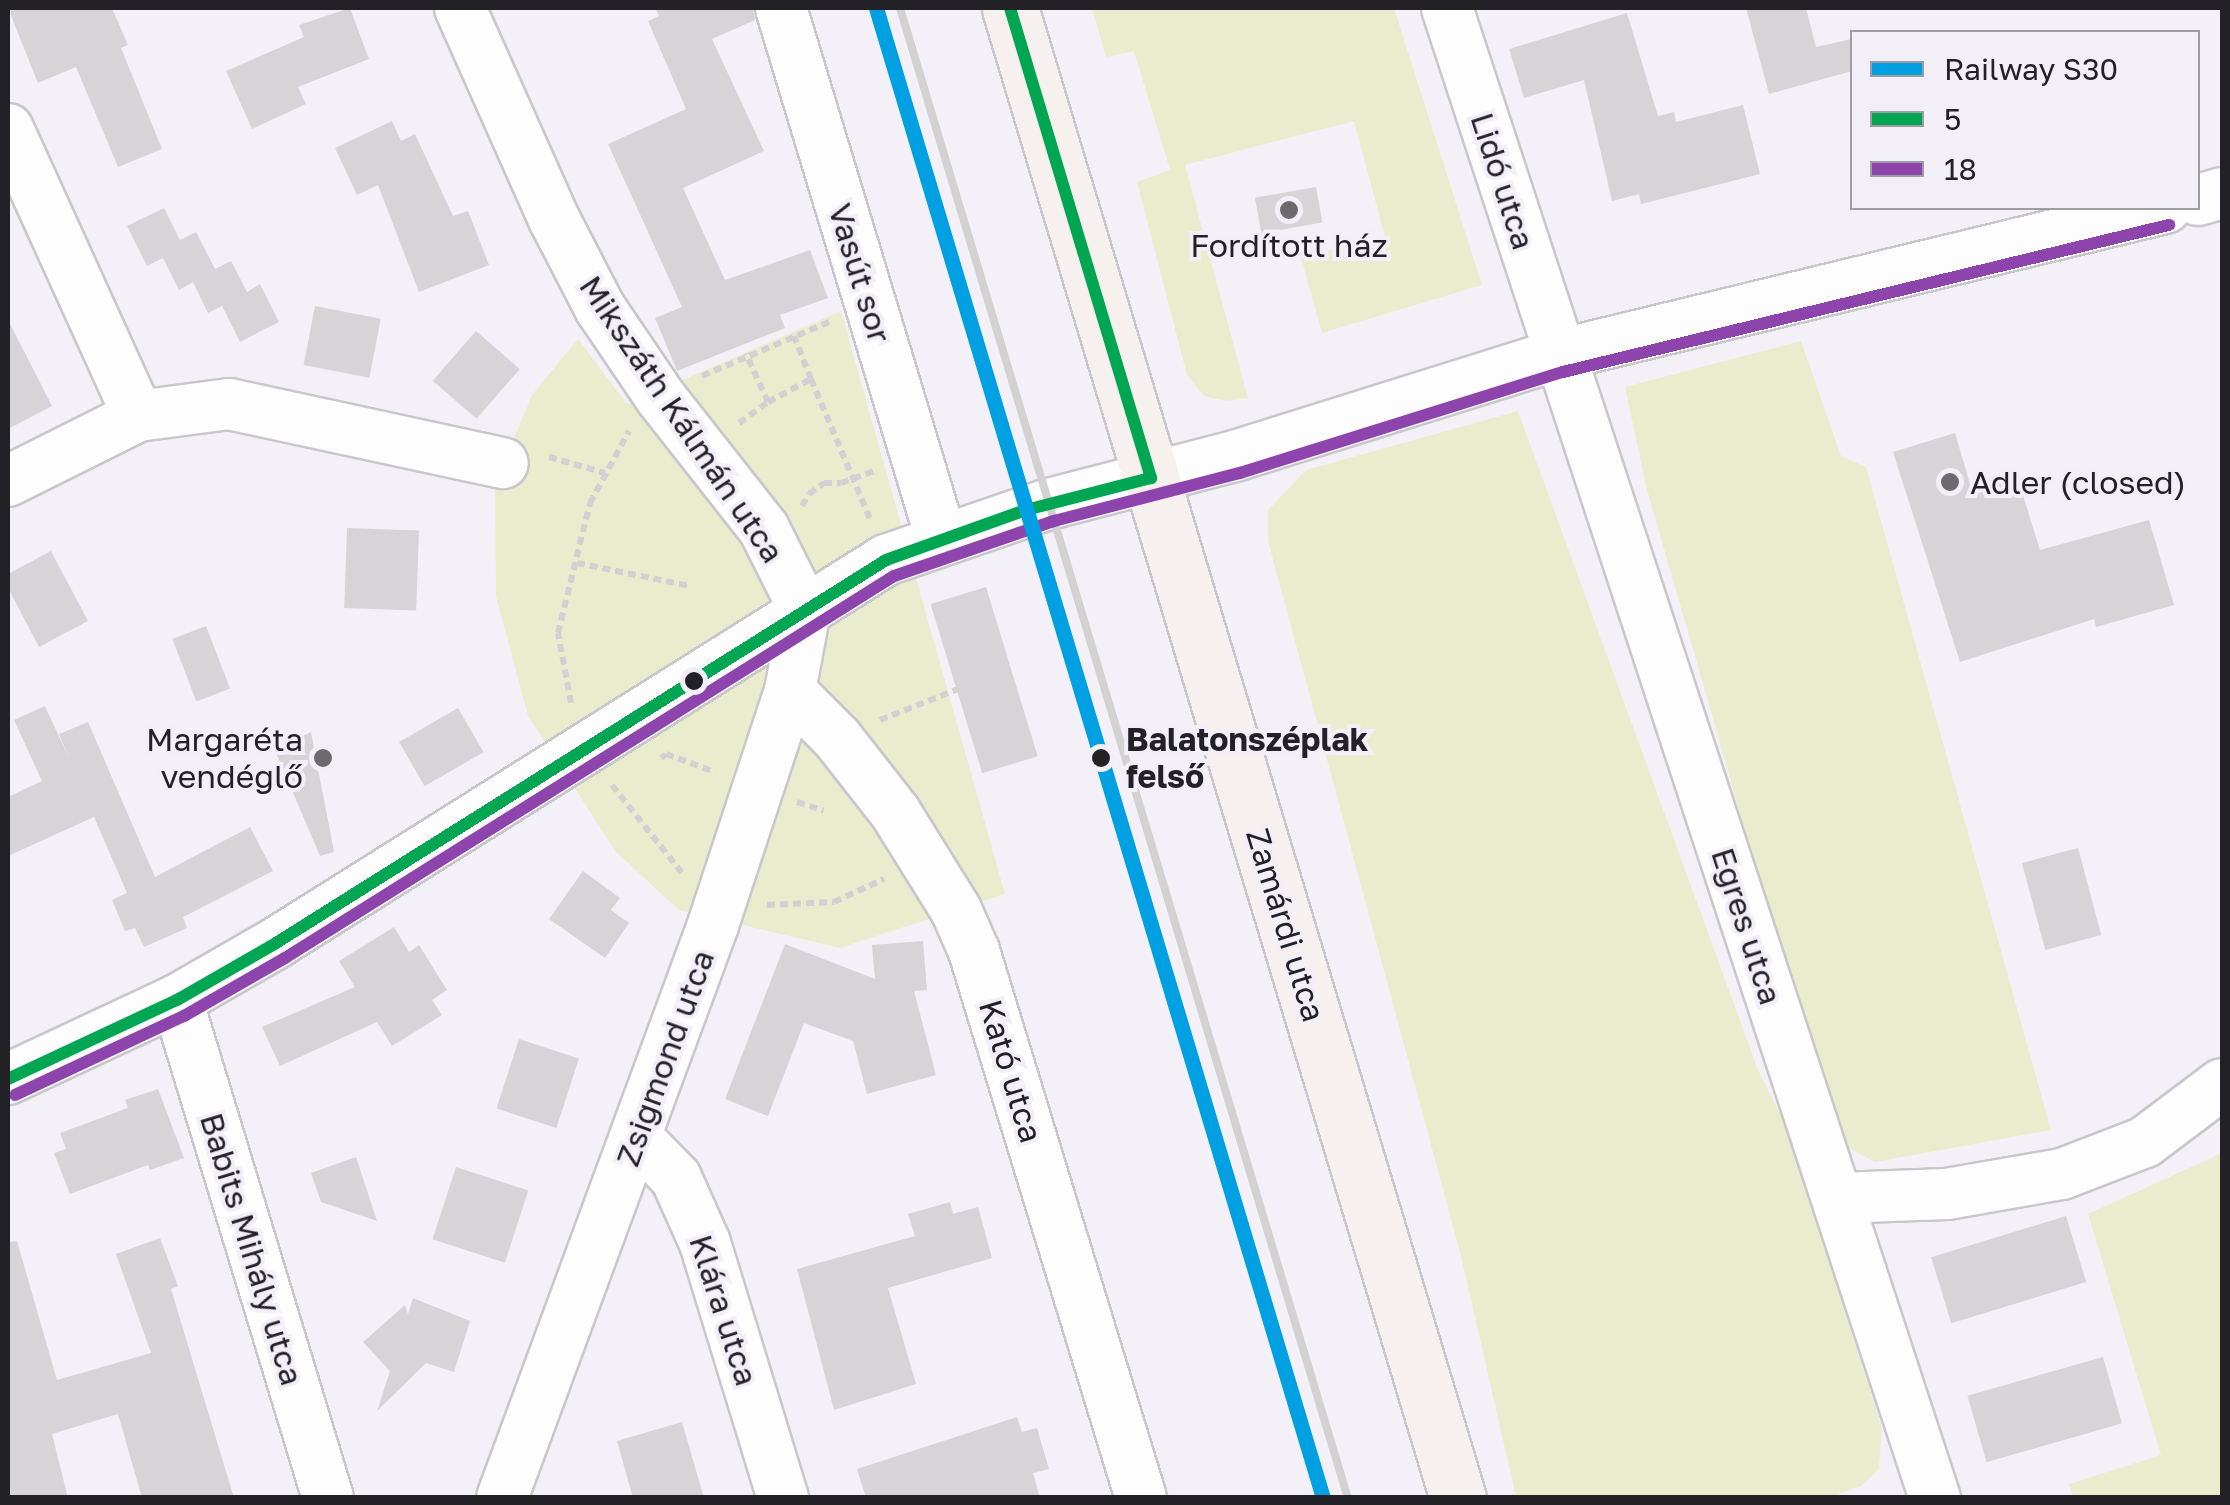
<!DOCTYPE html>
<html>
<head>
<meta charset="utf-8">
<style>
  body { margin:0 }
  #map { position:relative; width:2230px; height:1505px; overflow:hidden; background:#f3f1f7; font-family:"Golos Text",sans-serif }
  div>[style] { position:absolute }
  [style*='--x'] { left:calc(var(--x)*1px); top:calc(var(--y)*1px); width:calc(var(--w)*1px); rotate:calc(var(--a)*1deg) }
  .green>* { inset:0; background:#e9edce }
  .building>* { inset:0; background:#d7d4d7; transform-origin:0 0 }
  .path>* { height:6px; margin-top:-3px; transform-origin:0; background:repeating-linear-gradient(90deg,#d1d0d2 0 8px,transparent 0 13px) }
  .roads { filter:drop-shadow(2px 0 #c8c7cc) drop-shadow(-2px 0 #c8c7cc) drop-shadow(0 2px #c8c7cc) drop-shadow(0 -2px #c8c7cc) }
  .minor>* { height:50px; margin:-25px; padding:0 25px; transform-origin:25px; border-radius:25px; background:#fdfdfe }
  .primary>* { height:55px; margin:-27.5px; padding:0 27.5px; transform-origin:27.5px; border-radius:27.5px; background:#f6f1ee }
  .rail>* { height:8px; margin:-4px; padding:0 4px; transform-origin:4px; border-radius:4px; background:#d2d2d2 }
  .bus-1>* { height:12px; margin:-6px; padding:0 6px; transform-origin:6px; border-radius:6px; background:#00a651 }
  .bus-2>* { height:12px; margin:-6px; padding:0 6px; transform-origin:6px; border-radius:6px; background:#8e44ad }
  .rail-1>* { height:15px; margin:-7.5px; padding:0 7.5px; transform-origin:7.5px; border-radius:7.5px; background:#00a0e3 }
  .dots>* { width:28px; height:28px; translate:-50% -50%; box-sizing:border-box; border:5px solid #f2eff9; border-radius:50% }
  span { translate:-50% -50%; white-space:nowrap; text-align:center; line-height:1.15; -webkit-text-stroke:8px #f2eff9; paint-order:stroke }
  .street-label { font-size:32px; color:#222125 }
  .poi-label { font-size:32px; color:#222125 }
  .left { translate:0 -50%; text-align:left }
  .right { translate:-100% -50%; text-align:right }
  .stop-label { font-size:32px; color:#222125; font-weight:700 }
  .frame { position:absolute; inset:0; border:10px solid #222125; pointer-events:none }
  .legend { position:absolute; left:1850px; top:30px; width:350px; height:180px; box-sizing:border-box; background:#f2eff9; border:2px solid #9f9da4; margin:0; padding:12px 18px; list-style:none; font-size:30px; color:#222125 }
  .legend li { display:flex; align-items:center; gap:20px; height:50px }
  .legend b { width:50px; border:2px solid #9f9da4 }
</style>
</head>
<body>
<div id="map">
  <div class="green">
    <div style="clip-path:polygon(1092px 8px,1394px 8px,1482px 285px,1322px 333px,1301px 257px,1385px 237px,1354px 121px,1185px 165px,1248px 398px,1227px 401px,1204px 396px,1187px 375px,1137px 182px,1170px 170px,1134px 51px,1106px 57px)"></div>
    <div style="clip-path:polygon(841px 311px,1005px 894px,840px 948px,679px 910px,616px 852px,528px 716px,496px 596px,495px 484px,532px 395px,578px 339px,627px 404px)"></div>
    <div style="clip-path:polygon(1801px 341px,1841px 456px,1866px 467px,2051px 1130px,1875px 1162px,1834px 1140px,1646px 486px,1625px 387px)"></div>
    <div style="clip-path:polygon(1518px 411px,1758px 1070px,1785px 1124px,1882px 1428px,1879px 1469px,1861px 1486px,1831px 1497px,1516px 1497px,1461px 1256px,1268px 541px,1268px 510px,1306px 470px)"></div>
    <div style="clip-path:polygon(2222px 1153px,2222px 1497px,2073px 1497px,2069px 1484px,2161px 1455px,2088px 1214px)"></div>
  </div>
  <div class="building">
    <div style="clip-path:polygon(8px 8px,112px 8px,128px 45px,121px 48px,162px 149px,118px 167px,76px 67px,38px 83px)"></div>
    <div style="clip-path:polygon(350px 8px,369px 59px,298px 87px,306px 104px,252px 129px,226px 71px,304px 37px,299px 25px)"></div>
    <div style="clip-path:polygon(655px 8px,753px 8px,755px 20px,712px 39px,764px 151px,683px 188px,725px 280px,810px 250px,828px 298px,780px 315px,785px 328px,677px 371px,655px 318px,682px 307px,608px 144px,686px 109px,648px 21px,659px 16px)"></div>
    <div style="clip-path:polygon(1746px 8px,1806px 8px,1816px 47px,1852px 39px,1852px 71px,1769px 94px)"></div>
    <div style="clip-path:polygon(1627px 13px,1658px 116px,1674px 112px,1676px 122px,1743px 105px,1760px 174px,1641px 204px,1639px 194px,1612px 201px,1584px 80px,1524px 98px,1509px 49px)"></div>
    <div style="clip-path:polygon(392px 121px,401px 141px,415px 134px,453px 216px,468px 211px,489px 265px,419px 292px,378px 185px,357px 195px,335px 148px)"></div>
    <div style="left:1316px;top:187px;width:36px;height:62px;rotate:80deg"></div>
    <div style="clip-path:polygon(164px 208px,180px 240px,196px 232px,215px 269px,231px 261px,247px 292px,260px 284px,279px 322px,240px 342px,222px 306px,208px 313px,193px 282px,179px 290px,163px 258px,147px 266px,127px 226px)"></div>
    <div style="left:315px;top:306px;width:67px;height:60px;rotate:11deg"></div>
    <div style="clip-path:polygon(8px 320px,52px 406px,8px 429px)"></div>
    <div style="left:476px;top:331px;width:58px;height:66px;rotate:41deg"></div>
    <div style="clip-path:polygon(1955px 433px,1970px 484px,2015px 470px,2040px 550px,2149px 520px,2174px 605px,2096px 627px,2094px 619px,1960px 662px,1893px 452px)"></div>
    <div style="left:347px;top:528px;width:72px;height:80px;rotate:2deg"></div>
    <div style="clip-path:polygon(51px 551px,88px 621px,39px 647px,8px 588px,8px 574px)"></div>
    <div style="left:986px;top:587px;width:177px;height:58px;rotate:73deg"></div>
    <div style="left:206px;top:626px;width:67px;height:36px;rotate:69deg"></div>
    <div style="clip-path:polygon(45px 706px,69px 758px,59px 734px,88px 722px,155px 877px,250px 827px,273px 871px,183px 917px,187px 928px,144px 947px,135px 928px,125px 931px,112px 900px,127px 893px,94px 817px,8px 856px,8px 797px,42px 781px,14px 720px)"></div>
    <div style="left:458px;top:708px;width:51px;height:68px;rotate:60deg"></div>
    <div style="clip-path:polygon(311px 732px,334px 852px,320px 856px,274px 748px)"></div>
    <div style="left:2078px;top:848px;width:90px;height:58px;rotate:75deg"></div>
    <div style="clip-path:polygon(583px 871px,620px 898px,611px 910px,629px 923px,605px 958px,549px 919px)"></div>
    <div style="clip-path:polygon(394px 927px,409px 952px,419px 945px,447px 990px,432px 1000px,442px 1015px,392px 1046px,377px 1022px,280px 1066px,262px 1027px,355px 987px,339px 961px)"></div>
    <div style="clip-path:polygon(923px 941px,927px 990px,914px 991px,936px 1075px,867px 1094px,853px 1041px,804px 1023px,768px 1116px,725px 1099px,785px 944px,875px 979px,872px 945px)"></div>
    <div style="left:519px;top:1039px;width:63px;height:73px;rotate:18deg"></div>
    <div style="clip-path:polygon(158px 1089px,184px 1158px,150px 1170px,148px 1165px,70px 1194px,54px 1153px,66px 1149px,60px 1133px,128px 1108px,125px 1100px)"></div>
    <div style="clip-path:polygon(356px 1157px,377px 1221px,321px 1202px,311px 1173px)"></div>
    <div style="left:456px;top:1167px;width:76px;height:76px;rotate:18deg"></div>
    <div style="clip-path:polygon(950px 1202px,953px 1214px,978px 1207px,992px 1258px,888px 1288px,916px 1384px,834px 1410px,797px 1269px,915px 1236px,908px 1214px)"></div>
    <div style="left:2066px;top:1216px;width:69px;height:141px;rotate:73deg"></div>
    <div style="clip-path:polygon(160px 1238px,178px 1286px,171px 1289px,234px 1498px,142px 1498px,118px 1414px,52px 1434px,68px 1498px,8px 1498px,8px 1242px,17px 1241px,57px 1380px,151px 1353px,116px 1254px)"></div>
    <div style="clip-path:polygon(413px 1298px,470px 1321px,454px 1372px,426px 1363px,377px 1411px,390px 1371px,363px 1342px,405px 1305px,408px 1314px)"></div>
    <div style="left:2103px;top:1357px;width:69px;height:141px;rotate:74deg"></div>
    <div style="clip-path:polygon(1017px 1417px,1022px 1432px,1037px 1428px,1049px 1469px,1033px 1473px,1040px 1498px,866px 1498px,857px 1469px)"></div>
    <div style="clip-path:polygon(682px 1422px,704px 1498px,633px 1498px,617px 1441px)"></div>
  </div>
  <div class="path">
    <div style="--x:702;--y:376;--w:138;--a:-23"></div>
    <div style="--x:811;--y:379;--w:154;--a:67.1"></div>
    <div style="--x:768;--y:402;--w:49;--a:-28.1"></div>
    <div style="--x:811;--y:379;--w:46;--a:-111.6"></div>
    <div style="--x:739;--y:423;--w:36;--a:-36"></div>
    <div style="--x:768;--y:402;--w:53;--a:-114.6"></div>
    <div style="--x:549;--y:457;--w:58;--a:15.9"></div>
    <div style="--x:802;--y:506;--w:14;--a:-60"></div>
    <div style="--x:809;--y:494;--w:19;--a:-36"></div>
    <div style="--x:824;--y:483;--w:17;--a:0"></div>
    <div style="--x:841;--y:483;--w:37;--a:-20"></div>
    <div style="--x:577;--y:563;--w:115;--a:11.5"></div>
    <div style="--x:571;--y:703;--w:71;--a:-100.5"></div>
    <div style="--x:558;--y:633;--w:134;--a:-76.2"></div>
    <div style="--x:590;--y:503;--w:82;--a:-61.6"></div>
    <div style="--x:880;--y:720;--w:84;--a:-21.7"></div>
    <div style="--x:661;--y:758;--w:6;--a:-39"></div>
    <div style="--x:666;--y:754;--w:52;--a:20.2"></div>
    <div style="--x:612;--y:785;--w:112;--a:51.5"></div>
    <div style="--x:797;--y:802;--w:28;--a:18"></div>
    <div style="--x:767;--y:905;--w:67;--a:-2.6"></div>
    <div style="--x:834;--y:902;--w:55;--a:-24.7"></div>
  </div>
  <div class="roads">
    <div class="minor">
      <div style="--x:460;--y:8;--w:229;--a:66"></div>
      <div style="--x:553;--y:217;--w:102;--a:62.7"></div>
      <div style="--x:600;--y:308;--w:109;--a:55.9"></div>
      <div style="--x:661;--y:398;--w:167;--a:51.8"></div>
      <div style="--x:764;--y:529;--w:92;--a:63.4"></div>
      <div style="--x:781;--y:8;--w:554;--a:73.2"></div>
      <div style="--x:1447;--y:8;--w:1568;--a:71.87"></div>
      <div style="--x:8;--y:129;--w:315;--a:65.6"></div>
      <div style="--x:2198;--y:200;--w:25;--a:-16"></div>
      <div style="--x:8;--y:481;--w:145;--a:-26.6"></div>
      <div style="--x:138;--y:416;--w:92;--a:-7.5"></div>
      <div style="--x:229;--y:404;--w:280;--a:12.2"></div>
      <div style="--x:790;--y:691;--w:66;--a:45"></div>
      <div style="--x:837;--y:738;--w:94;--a:51.9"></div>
      <div style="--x:895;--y:812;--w:115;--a:58.1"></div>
      <div style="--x:956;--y:910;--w:45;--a:66.3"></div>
      <div style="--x:974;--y:951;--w:572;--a:73.02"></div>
      <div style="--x:177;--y:1000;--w:520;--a:73.13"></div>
      <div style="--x:8;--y:1079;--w:187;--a:-25.1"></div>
      <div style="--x:177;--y:1000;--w:114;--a:-29.9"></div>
      <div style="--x:276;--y:943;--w:720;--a:-32.12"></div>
      <div style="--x:886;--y:560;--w:172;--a:-19"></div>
      <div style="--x:1049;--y:504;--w:192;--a:-14.5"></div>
      <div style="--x:1235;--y:456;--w:338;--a:-17.4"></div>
      <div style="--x:1558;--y:355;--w:625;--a:-13.61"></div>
      <div style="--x:637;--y:1138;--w:56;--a:45.7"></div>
      <div style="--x:676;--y:1178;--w:71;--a:66"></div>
      <div style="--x:705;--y:1243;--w:267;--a:73"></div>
      <div style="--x:1838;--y:1198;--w:109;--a:-2.1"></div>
      <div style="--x:1947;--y:1194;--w:117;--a:-9.9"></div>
      <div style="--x:2062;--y:1174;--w:89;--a:-21.1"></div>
      <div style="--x:2145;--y:1142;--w:96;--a:-37"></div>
      <div style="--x:502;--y:1498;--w:611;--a:-69.78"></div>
      <div style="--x:713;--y:925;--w:246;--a:-71.8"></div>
      <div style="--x:790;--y:691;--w:81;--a:-79.4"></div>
    </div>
    <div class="primary">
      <div style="--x:1010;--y:8;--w:1556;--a:73.27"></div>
    </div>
  </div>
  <div class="rail">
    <div style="--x:900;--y:8;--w:1556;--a:73.27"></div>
  </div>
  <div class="bus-1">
    <div style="--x:1010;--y:8;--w:491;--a:73.3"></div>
    <div style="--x:8;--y:1079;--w:187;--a:-25.1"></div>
    <div style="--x:177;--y:1000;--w:114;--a:-29.9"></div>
    <div style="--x:276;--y:943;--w:720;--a:-32.12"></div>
    <div style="--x:886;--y:560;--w:149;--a:-19.7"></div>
    <div style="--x:1026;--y:510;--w:129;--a:-14.4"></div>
  </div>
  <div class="bus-2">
    <div style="--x:15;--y:1095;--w:187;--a:-25.1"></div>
    <div style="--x:184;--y:1016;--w:116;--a:-29.9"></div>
    <div style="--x:285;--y:958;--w:719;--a:-32.1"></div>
    <div style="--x:894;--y:576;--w:169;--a:-19"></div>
    <div style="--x:1054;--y:521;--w:192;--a:-14.5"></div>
    <div style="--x:1240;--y:473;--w:338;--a:-17.4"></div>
    <div style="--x:1563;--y:372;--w:624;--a:-13.64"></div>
  </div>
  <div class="rail-1">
    <div style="--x:876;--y:8;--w:1556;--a:73.3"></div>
  </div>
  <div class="dots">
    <div style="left:1289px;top:210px;background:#6b6a6e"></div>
    <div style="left:1950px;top:482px;background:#6b6a6e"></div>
    <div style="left:694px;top:681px;background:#222125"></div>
    <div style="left:323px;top:758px;background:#6b6a6e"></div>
    <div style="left:1101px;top:758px;background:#222125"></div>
  </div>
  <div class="street-label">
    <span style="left:1503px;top:181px;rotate:72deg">Lidó utca</span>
    <span style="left:860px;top:273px;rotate:73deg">Vasút sor</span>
    <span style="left:682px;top:419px;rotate:56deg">Mikszáth Kálmán utca</span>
    <span style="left:1286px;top:925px;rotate:73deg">Zamárdi utca</span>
    <span style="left:1747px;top:926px;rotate:72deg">Egres utca</span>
    <span style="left:665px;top:1058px;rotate:-70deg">Zsigmond utca</span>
    <span style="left:1011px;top:1071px;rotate:73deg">Kató utca</span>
    <span style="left:252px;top:1249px;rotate:73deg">Babits Mihály utca</span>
    <span style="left:724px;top:1310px;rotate:72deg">Klára utca</span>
  </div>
  <div class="poi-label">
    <span style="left:1289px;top:245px">Fordított ház</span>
    <span class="left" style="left:1970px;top:482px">Adler (closed)</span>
    <span class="right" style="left:303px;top:758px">Margaréta<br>vendéglő</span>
  </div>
  <div class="stop-label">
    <span class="left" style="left:1126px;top:758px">Balatonszéplak<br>felső</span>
  </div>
  <div class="frame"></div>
  <ul class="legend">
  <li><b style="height:12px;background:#00a0e3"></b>Railway S30</li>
  <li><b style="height:12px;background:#00a651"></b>5</li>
  <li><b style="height:12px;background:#8e44ad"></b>18</li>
  </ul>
</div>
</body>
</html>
